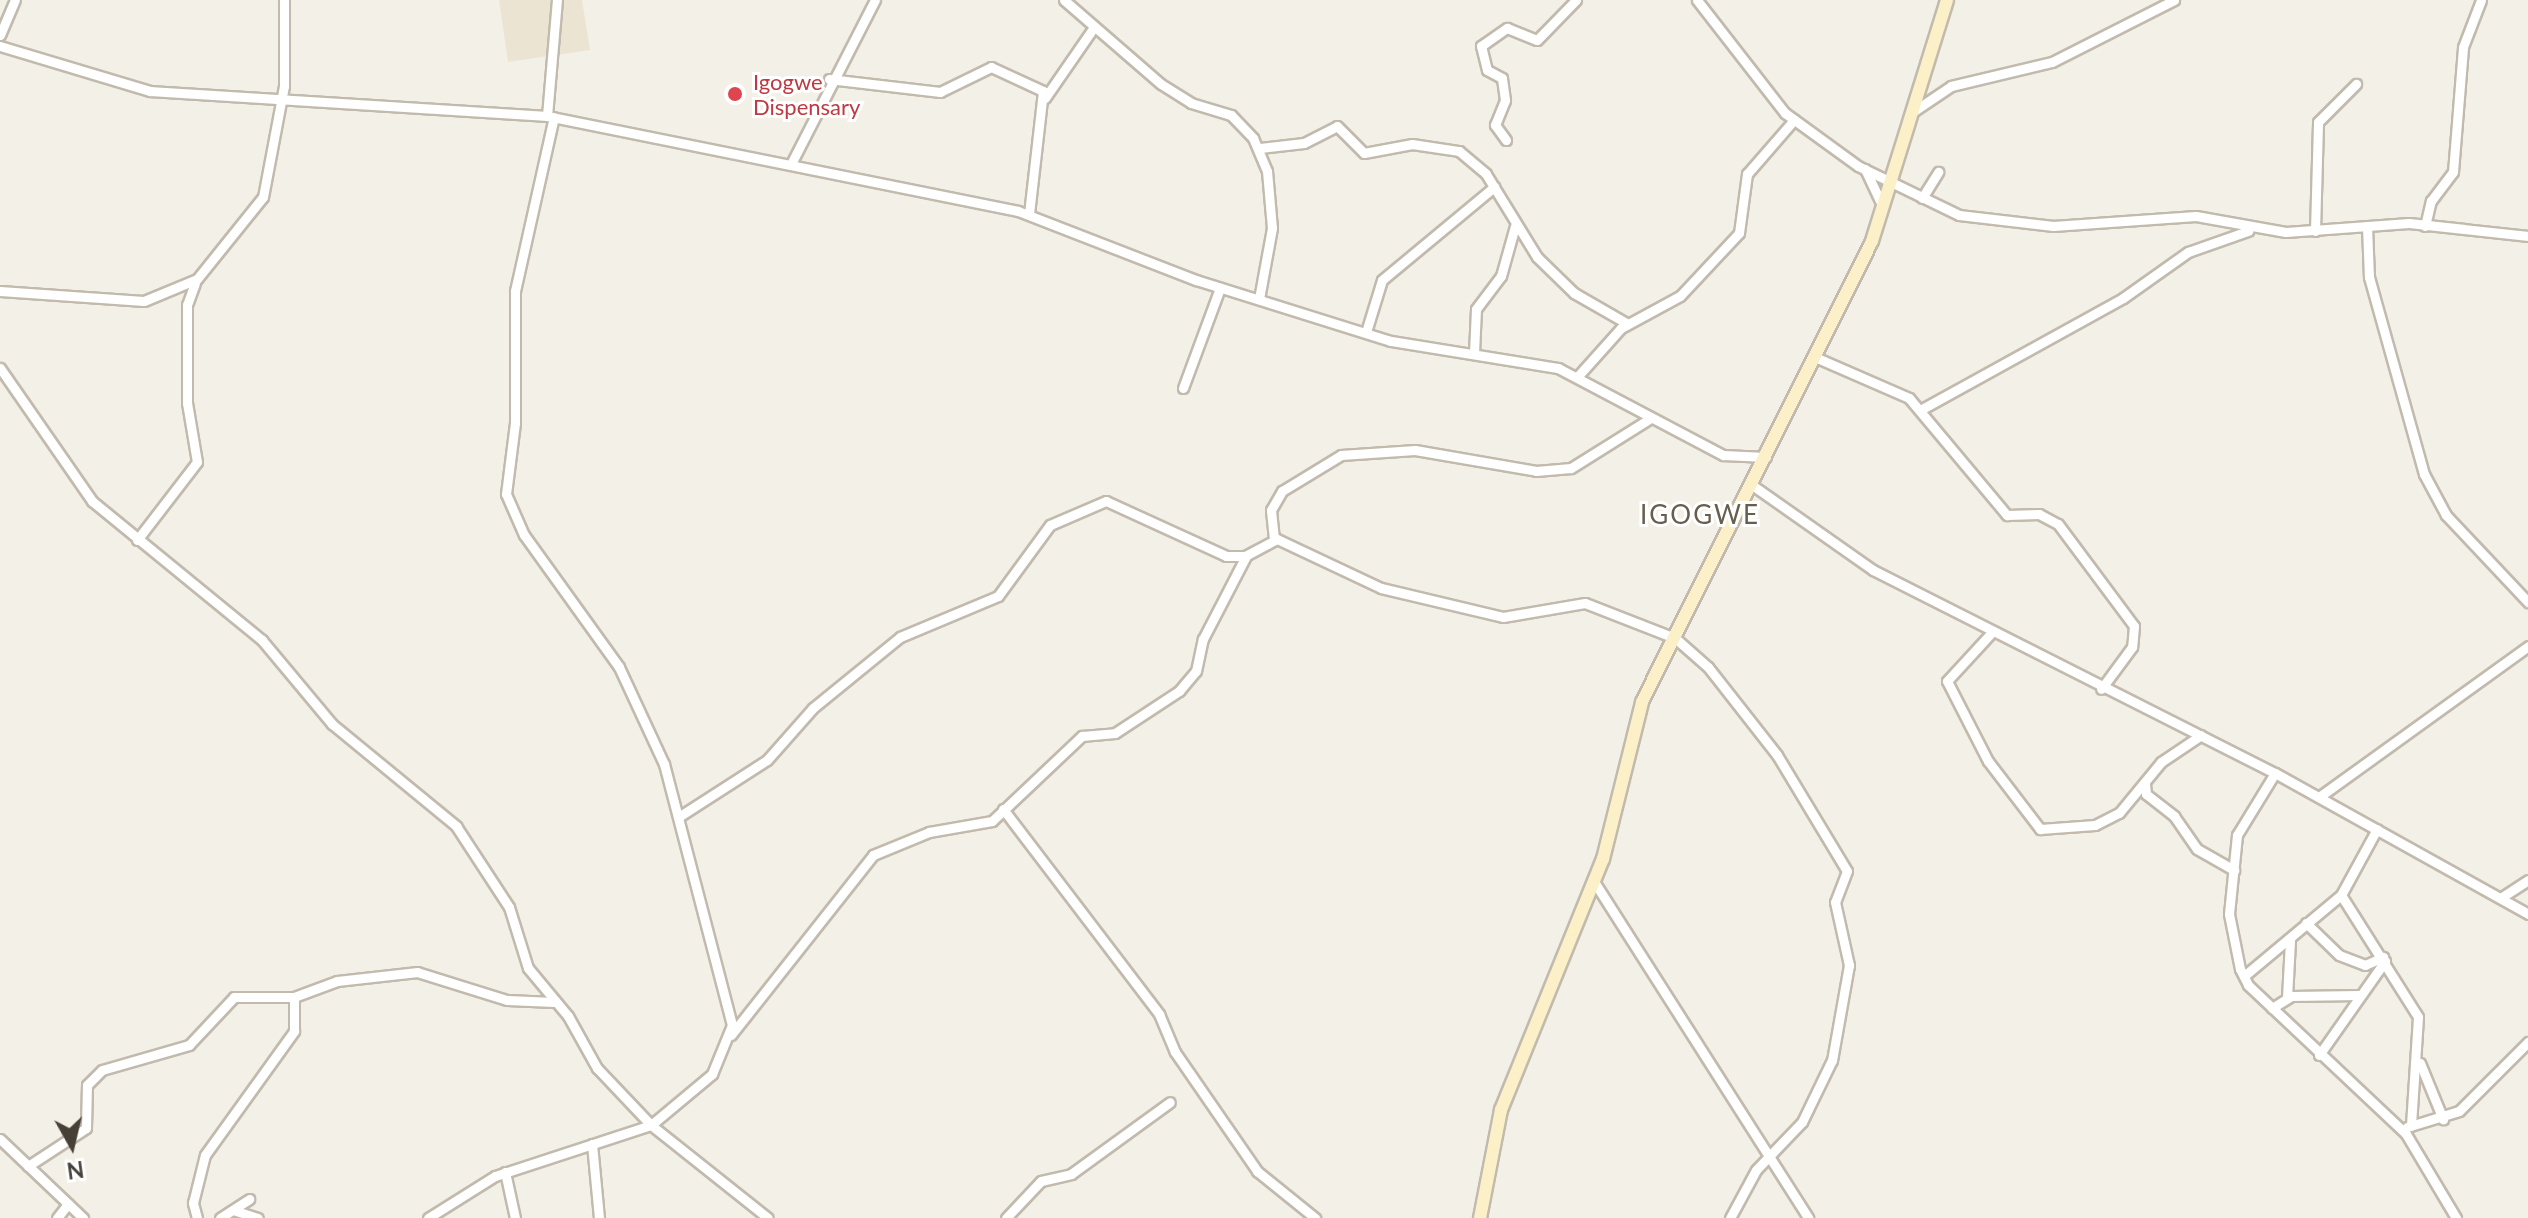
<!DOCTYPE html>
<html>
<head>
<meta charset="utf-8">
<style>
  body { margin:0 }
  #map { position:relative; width:2528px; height:1218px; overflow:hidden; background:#f3f0e8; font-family:Lato,sans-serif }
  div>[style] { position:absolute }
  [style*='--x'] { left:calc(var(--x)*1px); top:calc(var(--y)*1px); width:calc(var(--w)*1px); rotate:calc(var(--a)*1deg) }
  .education>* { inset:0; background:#ece4d2 }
  .roads { filter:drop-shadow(2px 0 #c1baad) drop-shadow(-2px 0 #c1baad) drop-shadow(0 2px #c1baad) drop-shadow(0 -2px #c1baad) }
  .minor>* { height:9px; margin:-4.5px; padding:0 4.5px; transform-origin:4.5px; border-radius:4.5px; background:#fff }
  .secondary>* { height:12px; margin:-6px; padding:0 6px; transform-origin:6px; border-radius:6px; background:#fcf0c8 }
  .dots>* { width:22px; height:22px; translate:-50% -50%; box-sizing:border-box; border:4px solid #fff; border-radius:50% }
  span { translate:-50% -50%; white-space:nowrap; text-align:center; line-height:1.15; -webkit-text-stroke:6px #fff; paint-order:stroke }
  .health-label { font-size:22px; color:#be3a42 }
  .left { translate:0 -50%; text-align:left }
  .quarter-label { font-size:26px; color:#685e4e; letter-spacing:2px }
  .north { position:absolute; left:32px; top:1106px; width:80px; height:80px; -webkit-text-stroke:6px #fff; paint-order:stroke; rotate:172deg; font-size:22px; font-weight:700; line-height:32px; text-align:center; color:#464037 }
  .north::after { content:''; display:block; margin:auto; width:28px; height:36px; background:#464037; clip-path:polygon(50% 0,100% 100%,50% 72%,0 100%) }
</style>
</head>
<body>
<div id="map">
  <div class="education">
    <div style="clip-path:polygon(499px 0,582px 0,590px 50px,508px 62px)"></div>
  </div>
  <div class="roads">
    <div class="minor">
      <div style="--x:1064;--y:0;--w:128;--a:40.9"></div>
      <div style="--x:1161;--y:84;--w:36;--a:32"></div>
      <div style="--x:1191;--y:103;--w:42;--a:16.7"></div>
      <div style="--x:1231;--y:115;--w:32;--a:46"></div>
      <div style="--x:1253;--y:138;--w:36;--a:67"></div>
      <div style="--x:1267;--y:171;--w:57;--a:85"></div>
      <div style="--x:1272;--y:228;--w:72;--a:100.4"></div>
      <div style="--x:1697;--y:0;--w:143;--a:52.1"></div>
      <div style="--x:1785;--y:113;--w:90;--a:36"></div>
      <div style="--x:1858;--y:166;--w:112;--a:25.9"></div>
      <div style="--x:1959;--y:215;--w:95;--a:6.7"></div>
      <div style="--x:2053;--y:226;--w:143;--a:-4"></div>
      <div style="--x:2196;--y:216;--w:91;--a:10.1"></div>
      <div style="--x:2286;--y:232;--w:123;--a:-4.2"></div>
      <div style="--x:2409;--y:223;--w:120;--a:6.2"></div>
      <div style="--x:0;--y:35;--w:38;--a:-67"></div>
      <div style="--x:0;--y:46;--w:157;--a:16.7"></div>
      <div style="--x:150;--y:91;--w:398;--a:3.6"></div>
      <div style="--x:547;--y:116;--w:480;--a:11.4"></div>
      <div style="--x:1018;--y:211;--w:191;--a:21.2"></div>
      <div style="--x:1196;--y:280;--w:204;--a:17.4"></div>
      <div style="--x:1391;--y:341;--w:169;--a:9.2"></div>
      <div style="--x:1558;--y:368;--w:187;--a:27.8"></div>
      <div style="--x:1723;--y:455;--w:43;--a:2.7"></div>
      <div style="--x:829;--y:79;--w:112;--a:6.7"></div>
      <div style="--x:940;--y:92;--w:57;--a:-26.1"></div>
      <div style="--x:991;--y:67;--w:57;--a:24.8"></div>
      <div style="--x:1043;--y:91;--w:124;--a:96.5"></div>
      <div style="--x:1045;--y:98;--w:86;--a:-55.4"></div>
      <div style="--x:1911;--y:113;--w:48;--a:-34"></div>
      <div style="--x:1951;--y:86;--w:104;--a:-13.4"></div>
      <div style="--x:2052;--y:62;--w:137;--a:-26.9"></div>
      <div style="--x:547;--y:116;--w:116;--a:-85.1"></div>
      <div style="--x:1506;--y:140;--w:19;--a:-126"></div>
      <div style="--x:1495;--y:125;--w:27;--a:-68"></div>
      <div style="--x:1505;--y:100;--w:22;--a:-98"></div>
      <div style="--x:1502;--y:78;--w:17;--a:-152"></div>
      <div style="--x:1487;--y:70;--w:25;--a:-104"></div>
      <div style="--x:1481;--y:46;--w:32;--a:-35"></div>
      <div style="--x:1507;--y:28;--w:32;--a:22"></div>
      <div style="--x:1537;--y:40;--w:56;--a:-45.7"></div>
      <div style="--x:1260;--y:148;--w:44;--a:-6.5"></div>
      <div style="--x:1304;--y:143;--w:37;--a:-27"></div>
      <div style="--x:1337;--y:126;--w:38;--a:45"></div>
      <div style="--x:1364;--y:153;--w:49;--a:-10.6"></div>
      <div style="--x:1412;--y:144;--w:48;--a:8.5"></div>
      <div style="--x:1459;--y:151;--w:35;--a:40"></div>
      <div style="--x:1486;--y:174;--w:97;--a:58.4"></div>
      <div style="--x:1537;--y:257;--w:52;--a:44.2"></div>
      <div style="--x:1574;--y:293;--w:62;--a:29.9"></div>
      <div style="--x:792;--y:162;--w:182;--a:-62.9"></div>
      <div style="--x:1865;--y:169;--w:42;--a:64.7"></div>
      <div style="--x:1922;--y:198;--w:31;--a:-58"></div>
      <div style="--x:2367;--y:226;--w:51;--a:87.8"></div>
      <div style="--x:2369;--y:277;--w:205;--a:74.4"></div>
      <div style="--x:2424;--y:474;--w:47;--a:61.8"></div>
      <div style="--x:2446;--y:515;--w:120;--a:46.7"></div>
      <div style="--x:2425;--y:226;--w:26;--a:-77"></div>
      <div style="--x:2431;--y:201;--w:36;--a:-53"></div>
      <div style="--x:2453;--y:172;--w:125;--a:-85.4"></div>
      <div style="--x:2463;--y:47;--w:50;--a:-69"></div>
      <div style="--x:2315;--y:231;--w:109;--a:-88.4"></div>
      <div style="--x:2318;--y:122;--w:54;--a:-45"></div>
      <div style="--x:0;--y:291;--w:144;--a:4"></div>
      <div style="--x:144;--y:301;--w:57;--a:-22.5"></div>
      <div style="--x:197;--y:279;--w:105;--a:-51.2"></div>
      <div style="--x:263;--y:197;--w:113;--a:-79.3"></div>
      <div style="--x:284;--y:86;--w:86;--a:-90"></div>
      <div style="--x:1366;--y:332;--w:54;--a:-72.9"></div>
      <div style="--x:1382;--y:280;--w:146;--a:-39.7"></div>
      <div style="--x:1474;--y:353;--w:44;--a:-87.4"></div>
      <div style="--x:1476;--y:309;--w:41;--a:-52.9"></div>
      <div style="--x:1501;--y:276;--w:52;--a:-74.4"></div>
      <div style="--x:1817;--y:358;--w:100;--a:23.5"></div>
      <div style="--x:1909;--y:398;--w:153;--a:50.1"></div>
      <div style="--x:2007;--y:515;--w:32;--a:-2"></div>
      <div style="--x:2039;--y:514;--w:21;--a:28"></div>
      <div style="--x:2058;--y:524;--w:127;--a:53.3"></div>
      <div style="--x:2134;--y:626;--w:21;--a:95"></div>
      <div style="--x:2132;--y:647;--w:52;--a:126.4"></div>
      <div style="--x:0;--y:368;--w:162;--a:55.3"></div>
      <div style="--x:92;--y:501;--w:220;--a:39.3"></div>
      <div style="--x:262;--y:640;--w:109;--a:50.2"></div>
      <div style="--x:332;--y:724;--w:161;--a:39.4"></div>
      <div style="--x:456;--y:826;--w:97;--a:56.8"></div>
      <div style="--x:509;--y:907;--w:64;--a:72.7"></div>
      <div style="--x:528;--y:968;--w:62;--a:50.2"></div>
      <div style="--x:568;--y:1016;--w:60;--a:60.9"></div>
      <div style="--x:597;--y:1068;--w:79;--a:46.5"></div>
      <div style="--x:651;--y:1125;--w:149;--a:38.5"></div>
      <div style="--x:1578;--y:376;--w:64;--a:-48.1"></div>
      <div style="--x:1621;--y:328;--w:67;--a:-28.5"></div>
      <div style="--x:1680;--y:296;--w:86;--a:-46.9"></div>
      <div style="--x:1739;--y:233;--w:60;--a:-82.3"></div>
      <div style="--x:1747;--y:174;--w:72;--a:-49"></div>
      <div style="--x:1183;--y:388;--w:107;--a:-69.7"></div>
      <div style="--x:1922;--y:409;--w:230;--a:-28.9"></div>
      <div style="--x:2123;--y:298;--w:80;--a:-35.3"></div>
      <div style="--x:2188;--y:252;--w:64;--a:-19.3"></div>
      <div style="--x:1752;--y:485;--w:148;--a:35.1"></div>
      <div style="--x:1873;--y:570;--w:450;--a:26.8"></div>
      <div style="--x:2275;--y:773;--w:290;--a:29.1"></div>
      <div style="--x:1274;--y:539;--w:29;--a:-96"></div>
      <div style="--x:1271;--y:510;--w:22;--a:-60"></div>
      <div style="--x:1282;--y:491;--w:69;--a:-31.4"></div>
      <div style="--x:1341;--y:455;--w:74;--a:-3.9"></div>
      <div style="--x:1415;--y:450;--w:123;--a:9.8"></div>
      <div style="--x:1536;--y:471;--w:35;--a:-5"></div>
      <div style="--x:1571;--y:468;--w:92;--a:-32.1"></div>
      <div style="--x:137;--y:540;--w:98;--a:-52.4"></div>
      <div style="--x:197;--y:462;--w:60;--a:-99.6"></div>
      <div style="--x:187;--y:403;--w:98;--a:-90"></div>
      <div style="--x:187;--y:305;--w:23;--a:-70"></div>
      <div style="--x:1993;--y:631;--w:68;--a:132.6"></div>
      <div style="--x:1947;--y:681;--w:90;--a:62.9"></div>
      <div style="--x:1988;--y:761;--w:86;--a:52.6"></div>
      <div style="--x:2040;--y:829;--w:55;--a:-4.2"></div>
      <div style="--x:2095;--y:825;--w:27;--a:-27"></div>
      <div style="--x:2119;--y:813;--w:66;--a:-50.5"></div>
      <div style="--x:2161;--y:762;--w:48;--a:-34"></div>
      <div style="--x:2275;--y:773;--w:73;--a:121.5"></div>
      <div style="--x:2237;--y:835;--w:79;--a:95.8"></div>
      <div style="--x:2229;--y:914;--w:56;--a:78.7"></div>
      <div style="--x:2240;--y:969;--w:18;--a:63"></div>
      <div style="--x:2248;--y:985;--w:217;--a:43.3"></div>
      <div style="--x:2406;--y:1134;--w:98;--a:59.2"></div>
      <div style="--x:2145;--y:784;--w:10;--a:84"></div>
      <div style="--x:2146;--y:794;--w:36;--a:38"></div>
      <div style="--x:2174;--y:816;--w:40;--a:55.1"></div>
      <div style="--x:2197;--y:849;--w:43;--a:29.6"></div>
      <div style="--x:2319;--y:797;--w:258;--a:-35.8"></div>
      <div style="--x:1003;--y:809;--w:258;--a:52.7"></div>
      <div style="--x:1159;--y:1014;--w:41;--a:67.2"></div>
      <div style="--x:1175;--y:1052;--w:145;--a:55.4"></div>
      <div style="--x:1257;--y:1171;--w:75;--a:39"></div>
      <div style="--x:680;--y:816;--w:103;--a:-32.8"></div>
      <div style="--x:767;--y:760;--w:69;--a:-48.5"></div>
      <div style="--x:813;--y:708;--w:112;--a:-39.2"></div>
      <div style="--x:900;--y:637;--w:106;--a:-22.7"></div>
      <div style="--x:998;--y:596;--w:88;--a:-53.8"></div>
      <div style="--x:1050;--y:525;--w:61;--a:-23.2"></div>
      <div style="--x:1106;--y:501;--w:132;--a:24.6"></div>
      <div style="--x:1226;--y:556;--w:19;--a:0"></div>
      <div style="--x:1245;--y:556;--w:36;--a:-28"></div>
      <div style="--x:1277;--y:539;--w:115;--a:25.2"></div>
      <div style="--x:1381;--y:588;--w:125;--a:13.4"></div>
      <div style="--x:1503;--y:617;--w:83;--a:-9.7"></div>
      <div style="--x:1585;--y:603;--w:97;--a:21.3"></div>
      <div style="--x:1675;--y:638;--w:44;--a:41.3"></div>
      <div style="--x:1708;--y:667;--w:112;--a:51.9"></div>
      <div style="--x:1777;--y:755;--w:135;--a:58.9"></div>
      <div style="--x:1847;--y:871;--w:33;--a:111"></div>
      <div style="--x:1835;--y:902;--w:65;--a:77.5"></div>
      <div style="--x:1849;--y:965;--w:97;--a:100.1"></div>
      <div style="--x:1832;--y:1060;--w:69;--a:115.8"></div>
      <div style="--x:1802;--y:1122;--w:66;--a:133.8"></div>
      <div style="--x:1756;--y:1170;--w:55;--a:118.4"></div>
      <div style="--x:1593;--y:880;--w:401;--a:57.5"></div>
      <div style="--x:2341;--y:895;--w:144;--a:57.7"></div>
      <div style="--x:2418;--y:1017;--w:109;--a:93.7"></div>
      <div style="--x:2502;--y:897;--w:31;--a:-33"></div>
      <div style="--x:2306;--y:923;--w:46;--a:44.1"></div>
      <div style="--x:2339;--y:955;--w:28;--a:21"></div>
      <div style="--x:2365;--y:965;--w:20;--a:-24"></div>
      <div style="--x:2244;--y:976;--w:126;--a:-39.9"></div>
      <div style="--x:2341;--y:895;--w:75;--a:-61.4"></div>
      <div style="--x:2287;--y:998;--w:58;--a:-87"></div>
      <div style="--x:2272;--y:1008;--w:22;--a:-32"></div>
      <div style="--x:2291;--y:996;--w:69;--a:-0.8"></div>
      <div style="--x:731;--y:1035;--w:229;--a:-51.7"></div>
      <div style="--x:873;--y:855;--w:61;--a:-22.3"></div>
      <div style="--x:929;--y:832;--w:64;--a:-9.9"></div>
      <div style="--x:992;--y:821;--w:124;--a:-43.4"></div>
      <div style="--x:1082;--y:736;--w:33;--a:-5"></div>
      <div style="--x:1115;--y:733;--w:77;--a:-33.3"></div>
      <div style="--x:1179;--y:691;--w:26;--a:-50"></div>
      <div style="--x:1196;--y:671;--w:33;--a:-78"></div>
      <div style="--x:1203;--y:639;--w:93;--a:-62.6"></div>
      <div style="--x:2319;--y:1055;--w:115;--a:-54.9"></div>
      <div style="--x:2420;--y:1063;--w:61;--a:67.7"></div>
      <div style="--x:2407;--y:1127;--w:54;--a:-17.1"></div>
      <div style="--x:2459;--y:1111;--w:98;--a:-45"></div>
      <div style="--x:0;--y:1139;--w:115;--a:43.6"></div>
      <div style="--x:592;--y:1144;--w:74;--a:84.6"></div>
      <div style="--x:28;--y:1166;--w:69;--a:-33.2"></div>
      <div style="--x:86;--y:1128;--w:43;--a:-88.7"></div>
      <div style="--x:87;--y:1085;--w:21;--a:-45"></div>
      <div style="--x:102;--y:1070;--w:91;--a:-16"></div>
      <div style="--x:189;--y:1045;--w:66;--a:-46.8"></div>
      <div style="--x:234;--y:997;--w:60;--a:0"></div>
      <div style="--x:294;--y:997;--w:46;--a:-20.4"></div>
      <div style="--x:337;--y:981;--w:81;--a:-6.4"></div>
      <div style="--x:417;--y:972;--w:94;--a:17.3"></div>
      <div style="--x:507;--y:1000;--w:47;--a:2.4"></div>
      <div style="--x:505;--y:1172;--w:47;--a:77.7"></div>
      <div style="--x:233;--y:1210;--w:26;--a:18"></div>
      <div style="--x:57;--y:1218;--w:18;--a:-52"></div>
      <div style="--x:197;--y:1218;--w:16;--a:-105"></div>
      <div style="--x:193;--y:1203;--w:49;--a:-76"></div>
      <div style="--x:205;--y:1155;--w:153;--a:-54.3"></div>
      <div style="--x:294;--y:1031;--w:34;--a:-90"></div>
      <div style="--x:220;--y:1218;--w:35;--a:-33"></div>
      <div style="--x:428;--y:1218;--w:79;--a:-32.1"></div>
      <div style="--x:495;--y:1176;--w:164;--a:-18.1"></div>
      <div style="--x:651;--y:1125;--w:80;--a:-39.9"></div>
      <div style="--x:712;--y:1074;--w:53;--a:-67.8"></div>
      <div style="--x:732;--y:1025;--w:270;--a:-104.6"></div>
      <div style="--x:664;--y:764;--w:107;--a:-114.9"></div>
      <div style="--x:619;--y:667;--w:163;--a:-125.7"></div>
      <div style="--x:524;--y:535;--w:45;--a:-113.7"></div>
      <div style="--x:506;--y:494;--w:72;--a:-82.8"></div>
      <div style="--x:515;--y:423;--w:132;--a:-90"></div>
      <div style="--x:515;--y:291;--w:178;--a:-77.4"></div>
      <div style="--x:1006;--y:1218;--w:51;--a:-46.6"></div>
      <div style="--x:1041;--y:1181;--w:31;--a:-13"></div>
      <div style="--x:1071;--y:1174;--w:122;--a:-36"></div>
    </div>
    <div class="secondary">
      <div style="--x:1480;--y:1218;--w:110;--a:-79"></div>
      <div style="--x:1501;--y:1110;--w:271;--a:-67.9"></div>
      <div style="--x:1603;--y:859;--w:162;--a:-76"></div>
      <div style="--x:1642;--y:702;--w:515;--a:-63.48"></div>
      <div style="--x:1872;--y:241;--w:252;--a:-72.7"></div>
    </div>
  </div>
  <div class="dots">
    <div style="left:735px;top:94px;background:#e0444e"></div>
  </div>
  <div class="health-label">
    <span class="left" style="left:753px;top:94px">Igogwe<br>Dispensary</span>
  </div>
  <div class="quarter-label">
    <span style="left:1700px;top:515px">IGOGWE</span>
  </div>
  <div class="north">N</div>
</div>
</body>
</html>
